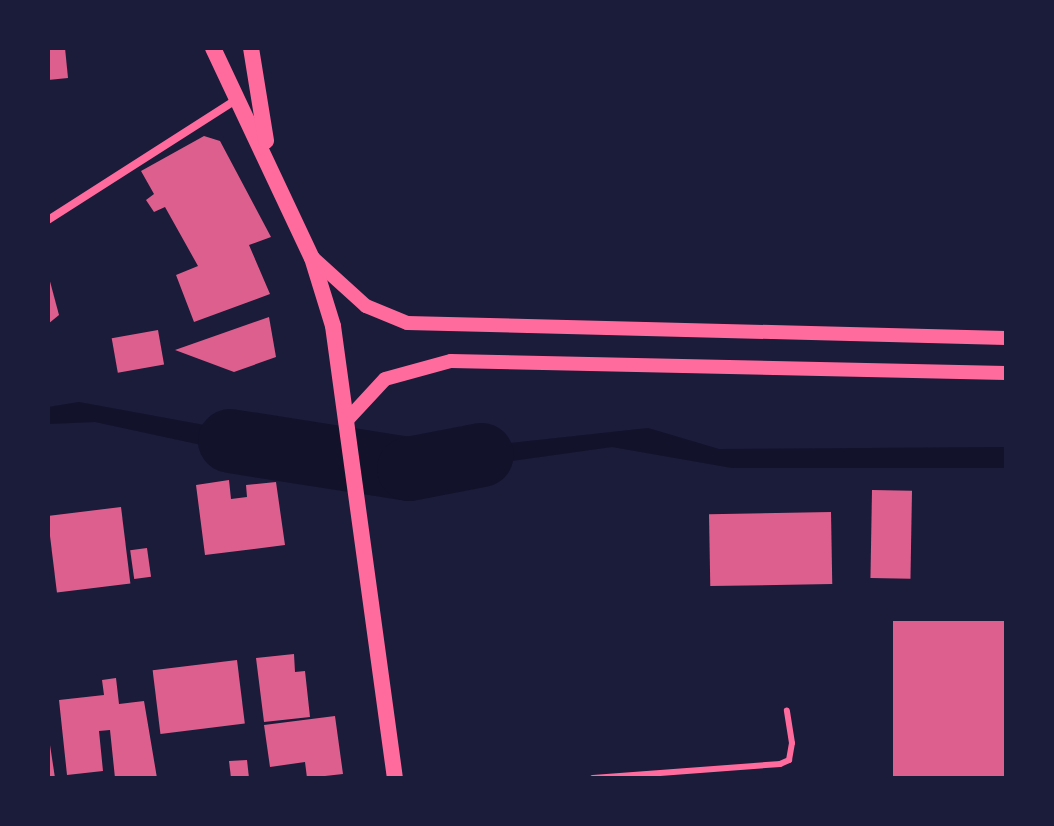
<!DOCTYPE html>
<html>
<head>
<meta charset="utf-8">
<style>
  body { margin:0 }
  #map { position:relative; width:1054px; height:826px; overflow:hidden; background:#1b1b3a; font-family:Jost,sans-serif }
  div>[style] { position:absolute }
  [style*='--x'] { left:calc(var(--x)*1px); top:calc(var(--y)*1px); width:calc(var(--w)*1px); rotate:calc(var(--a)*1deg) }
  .water>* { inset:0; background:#12122b }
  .river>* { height:64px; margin:-32px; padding:0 32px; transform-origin:32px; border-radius:32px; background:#12122b }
  .building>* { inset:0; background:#dd5f8e; transform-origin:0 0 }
  .service>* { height:6px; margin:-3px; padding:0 3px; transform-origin:3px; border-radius:3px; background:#ff6b9d }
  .minor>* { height:8px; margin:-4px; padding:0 4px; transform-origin:4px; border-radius:4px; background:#ff6b9d }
  .tertiary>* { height:14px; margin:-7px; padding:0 7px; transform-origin:7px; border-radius:7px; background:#ff6b9d }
  .secondary>* { height:16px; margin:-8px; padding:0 8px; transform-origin:8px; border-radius:8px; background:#ff6b9d }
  span { translate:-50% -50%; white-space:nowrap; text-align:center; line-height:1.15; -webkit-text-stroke:6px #1b1b3a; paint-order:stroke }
  .frame { position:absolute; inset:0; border:50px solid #1b1b3a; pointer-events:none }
</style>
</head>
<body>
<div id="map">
  <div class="water">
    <div style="clip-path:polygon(79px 402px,313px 445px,317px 470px,95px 422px,48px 424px,48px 407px)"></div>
    <div style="clip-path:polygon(648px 428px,719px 449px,1006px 447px,1006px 468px,732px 468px,612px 447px,395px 477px,393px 456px)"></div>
  </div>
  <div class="river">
    <div style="--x:230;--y:441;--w:181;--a:8.9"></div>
    <div style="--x:409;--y:469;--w:74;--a:-10.9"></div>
  </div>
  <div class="building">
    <div style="clip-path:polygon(48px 48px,65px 48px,68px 78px,48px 80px)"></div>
    <div style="clip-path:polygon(204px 136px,220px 141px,271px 237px,249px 245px,270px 294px,194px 322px,176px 275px,198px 266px,165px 207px,154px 212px,146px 200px,154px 194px,141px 171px)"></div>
    <div style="clip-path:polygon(48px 274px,59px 315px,48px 324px)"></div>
    <div style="clip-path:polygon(269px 317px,276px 357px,234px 372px,175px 350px)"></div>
    <div style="left:158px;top:330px;width:35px;height:47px;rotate:80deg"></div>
    <div style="clip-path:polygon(229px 480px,231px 499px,247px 497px,246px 485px,276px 482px,285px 545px,205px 555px,196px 485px)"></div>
    <div style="left:872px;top:490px;width:40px;height:88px;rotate:1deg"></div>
    <div style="left:121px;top:507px;width:77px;height:74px;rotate:83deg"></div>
    <div style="left:831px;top:512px;width:72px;height:122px;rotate:89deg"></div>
    <div style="left:147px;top:548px;width:29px;height:17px;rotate:82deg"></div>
    <div style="left:1006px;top:621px;width:157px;height:113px;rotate:90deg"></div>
    <div style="clip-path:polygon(294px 654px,295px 672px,305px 671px,310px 717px,264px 722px,256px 658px)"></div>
    <div style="left:237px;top:660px;width:64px;height:85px;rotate:83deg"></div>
    <div style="clip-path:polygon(116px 678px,119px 704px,144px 701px,157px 778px,115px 778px,110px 730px,99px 731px,103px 771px,67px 775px,59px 700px,104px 695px,102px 680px)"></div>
    <div style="clip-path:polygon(335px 716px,343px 774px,307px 778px,305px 762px,270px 767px,264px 725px)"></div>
    <div style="clip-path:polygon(48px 745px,50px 745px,55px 778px,48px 778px)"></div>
    <div style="clip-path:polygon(247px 760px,249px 778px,231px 778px,229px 761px)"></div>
  </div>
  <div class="service">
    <div style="--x:593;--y:778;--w:188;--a:-4.3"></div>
    <div style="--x:780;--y:764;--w:10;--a:-24"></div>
    <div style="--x:789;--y:760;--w:17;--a:-80"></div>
    <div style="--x:792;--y:743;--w:33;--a:-99"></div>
  </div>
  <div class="minor">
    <div style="--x:48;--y:220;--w:224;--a:-32.6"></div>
  </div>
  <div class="tertiary">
    <div style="--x:313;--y:258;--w:72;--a:42.2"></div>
    <div style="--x:366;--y:306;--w:44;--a:22.5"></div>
    <div style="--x:407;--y:323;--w:599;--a:1.43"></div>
    <div style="--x:348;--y:419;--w:54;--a:-47.2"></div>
    <div style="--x:385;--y:379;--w:68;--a:-15.3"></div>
    <div style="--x:451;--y:361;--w:555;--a:1.24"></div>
  </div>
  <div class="secondary">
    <div style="--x:213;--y:48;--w:232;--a:64.8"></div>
    <div style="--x:312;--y:258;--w:71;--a:72.8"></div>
    <div style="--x:333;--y:326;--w:456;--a:82.2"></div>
    <div style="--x:251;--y:48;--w:94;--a:80.8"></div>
  </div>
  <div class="frame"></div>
</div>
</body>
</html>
